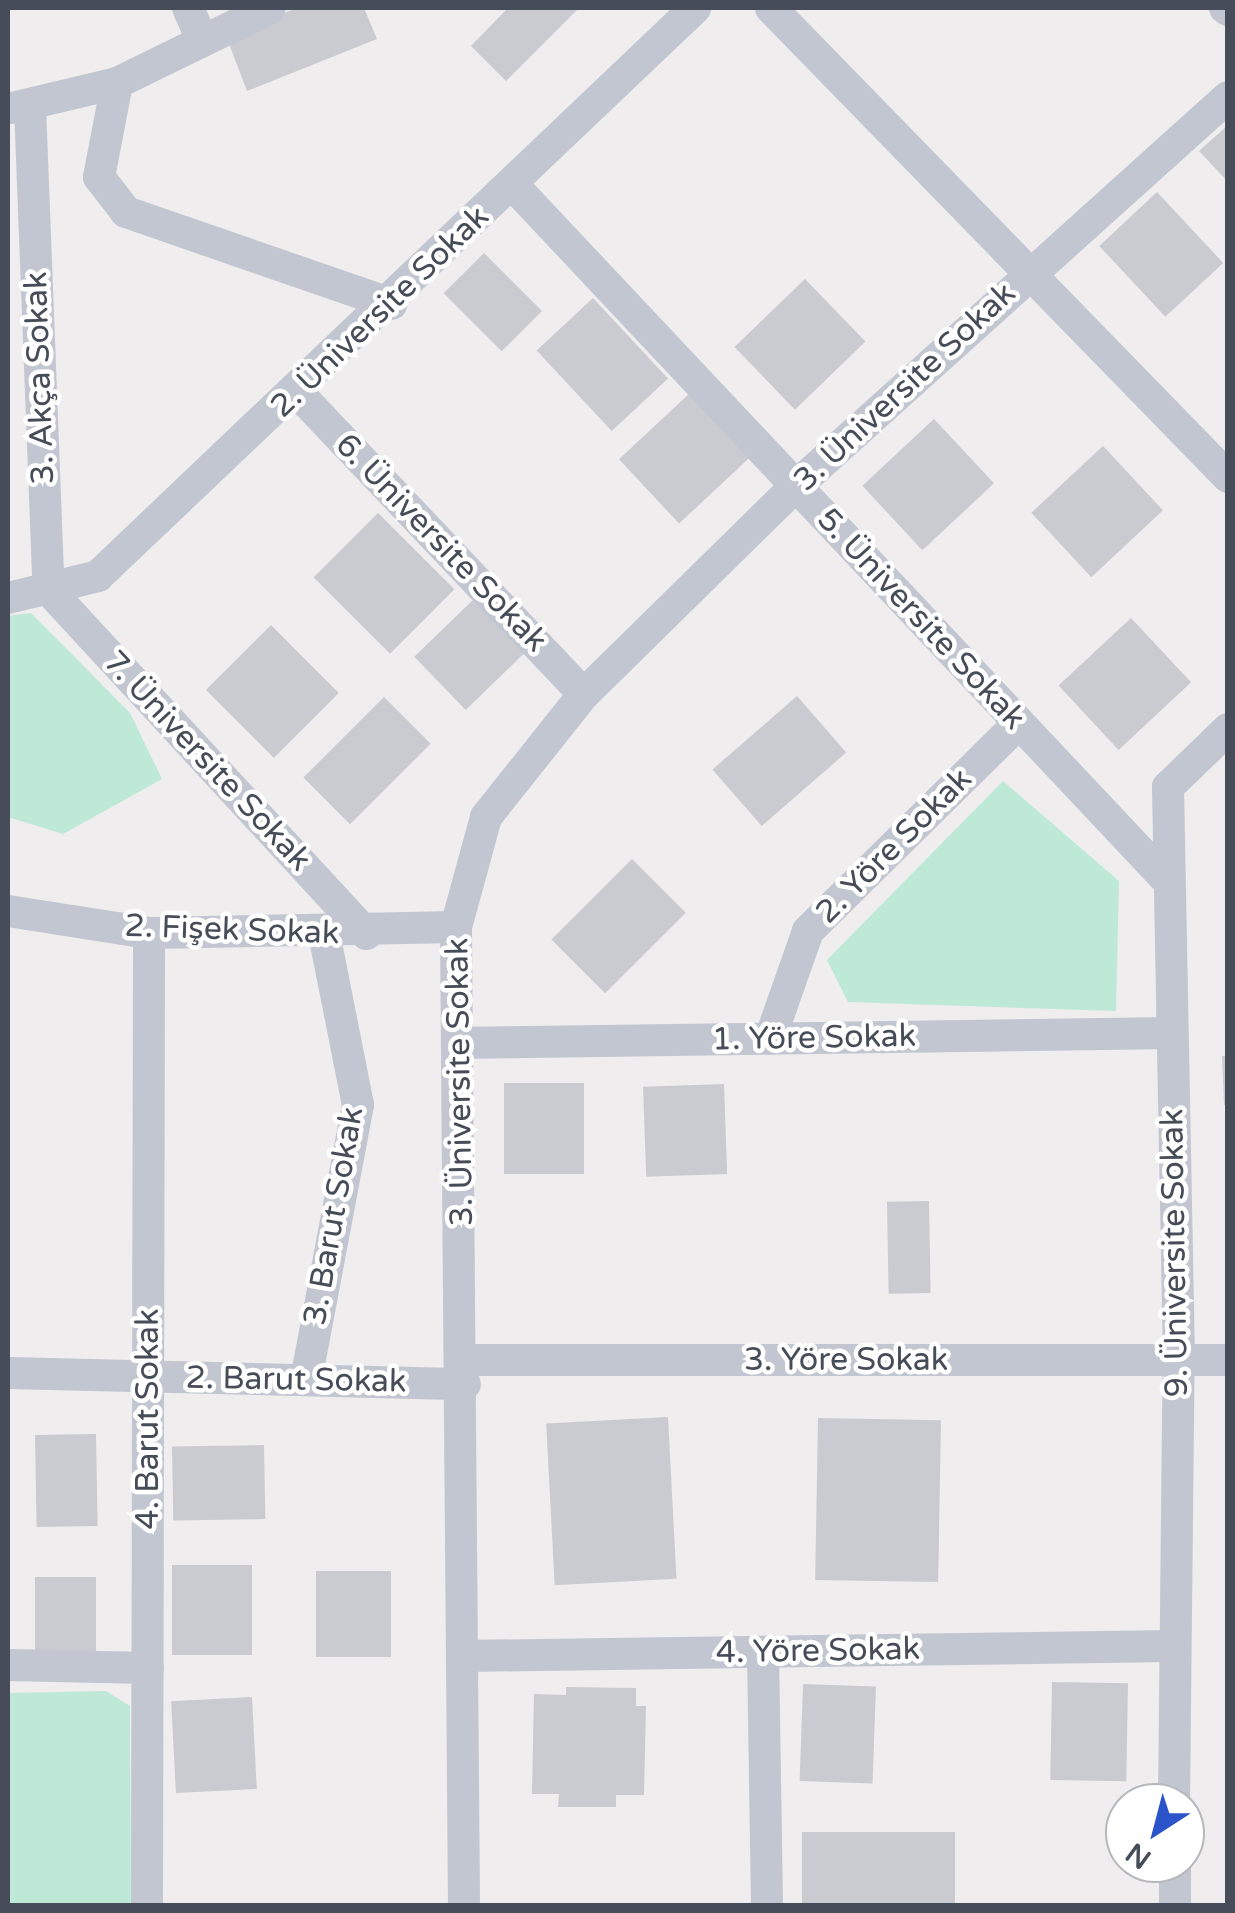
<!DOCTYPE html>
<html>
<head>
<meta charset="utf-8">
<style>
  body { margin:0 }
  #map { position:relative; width:1235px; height:1913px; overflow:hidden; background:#efeded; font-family:"Varela Round",sans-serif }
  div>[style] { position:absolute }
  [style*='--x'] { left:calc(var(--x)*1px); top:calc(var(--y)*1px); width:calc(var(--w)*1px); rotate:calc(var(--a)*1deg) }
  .green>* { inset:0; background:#bee9d7 }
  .building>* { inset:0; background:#cacbd1; transform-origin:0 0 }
  .street>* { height:32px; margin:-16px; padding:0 16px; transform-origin:16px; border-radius:16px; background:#c1c6d0 }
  span { translate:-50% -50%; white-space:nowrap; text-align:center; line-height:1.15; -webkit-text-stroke:9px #fff; paint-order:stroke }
  .street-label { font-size:32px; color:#474d58 }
  .frame { position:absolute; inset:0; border:10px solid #474d58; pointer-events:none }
  .north { position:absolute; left:1105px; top:1783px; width:100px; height:100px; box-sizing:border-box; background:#fff; border:2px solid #b5b8bc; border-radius:50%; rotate:216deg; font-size:28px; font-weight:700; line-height:40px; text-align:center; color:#474d58 }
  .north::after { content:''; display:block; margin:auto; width:35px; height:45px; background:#2b54cb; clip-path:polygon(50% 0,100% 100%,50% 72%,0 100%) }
</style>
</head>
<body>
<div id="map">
  <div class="green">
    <div style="clip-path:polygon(31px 613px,130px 713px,162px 779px,63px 834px,8px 817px,8px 616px)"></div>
    <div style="clip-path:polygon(1003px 781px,1119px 881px,1116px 1011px,848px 1002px,827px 960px)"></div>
    <div style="clip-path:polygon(106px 1691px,130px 1706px,131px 1905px,8px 1905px,8px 1693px)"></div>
  </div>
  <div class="building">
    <div style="clip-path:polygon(297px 8px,364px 8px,377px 39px,247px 91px,226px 36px)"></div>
    <div style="clip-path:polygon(508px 8px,579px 8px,506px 81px,471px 46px)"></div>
    <div style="clip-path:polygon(1228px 125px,1228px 182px,1199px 151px)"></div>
    <div style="left:1157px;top:192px;width:97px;height:79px;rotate:47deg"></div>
    <div style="left:484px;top:253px;width:82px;height:57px;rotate:45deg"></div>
    <div style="left:805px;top:279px;width:87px;height:98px;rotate:46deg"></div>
    <div style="left:593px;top:298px;width:110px;height:77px;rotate:47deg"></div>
    <div style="left:690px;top:393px;width:88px;height:97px;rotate:47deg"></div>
    <div style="left:934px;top:419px;width:88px;height:98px;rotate:47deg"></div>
    <div style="left:1103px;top:446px;width:88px;height:98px;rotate:47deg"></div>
    <div style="left:378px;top:513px;width:108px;height:91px;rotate:45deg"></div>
    <div style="left:474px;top:599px;width:74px;height:83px;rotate:46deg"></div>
    <div style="left:1131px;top:618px;width:88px;height:99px;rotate:47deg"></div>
    <div style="left:271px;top:625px;width:96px;height:92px;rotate:45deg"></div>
    <div style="left:797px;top:696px;width:75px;height:112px;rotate:49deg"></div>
    <div style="left:384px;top:697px;width:66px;height:114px;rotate:45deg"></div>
    <div style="left:632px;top:859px;width:76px;height:114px;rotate:45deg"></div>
    <div style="clip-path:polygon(1222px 1056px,1228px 1056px,1228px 1105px,1224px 1105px)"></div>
    <div style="left:504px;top:1083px;width:80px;height:91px"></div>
    <div style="left:724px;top:1084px;width:90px;height:81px;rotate:88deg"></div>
    <div style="left:929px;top:1201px;width:92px;height:42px;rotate:89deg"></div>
    <div style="left:668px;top:1417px;width:162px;height:122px;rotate:87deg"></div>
    <div style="left:818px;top:1418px;width:123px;height:162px;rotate:1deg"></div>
    <div style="left:96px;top:1434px;width:92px;height:61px;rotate:89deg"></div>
    <div style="left:264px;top:1445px;width:74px;height:92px;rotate:89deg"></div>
    <div style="left:172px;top:1565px;width:80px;height:90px"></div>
    <div style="left:316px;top:1571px;width:75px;height:86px"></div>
    <div style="left:35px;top:1577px;width:61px;height:86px"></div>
    <div style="left:1052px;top:1682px;width:76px;height:98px;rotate:1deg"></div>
    <div style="left:803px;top:1684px;width:73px;height:97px;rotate:2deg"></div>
    <div style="clip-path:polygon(566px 1687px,636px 1688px,636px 1706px,646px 1706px,644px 1795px,616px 1795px,616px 1807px,558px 1807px,559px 1794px,532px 1794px,534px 1694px,566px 1695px)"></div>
    <div style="left:252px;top:1697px;width:92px;height:81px;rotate:87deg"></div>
    <div style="left:802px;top:1832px;width:153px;height:74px"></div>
  </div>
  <div class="street">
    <div style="--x:188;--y:8;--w:36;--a:66"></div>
    <div style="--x:771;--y:8;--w:655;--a:45.74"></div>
    <div style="--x:1225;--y:8;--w:4;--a:34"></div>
    <div style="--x:117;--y:83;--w:96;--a:100.8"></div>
    <div style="--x:99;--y:177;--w:44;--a:52.4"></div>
    <div style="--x:126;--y:212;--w:281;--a:19.1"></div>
    <div style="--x:30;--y:106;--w:484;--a:87.8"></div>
    <div style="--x:12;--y:108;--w:108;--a:-13.4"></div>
    <div style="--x:117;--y:83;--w:170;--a:-26.1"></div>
    <div style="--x:512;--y:184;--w:954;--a:46.74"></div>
    <div style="--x:298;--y:393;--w:415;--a:46.5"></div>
    <div style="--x:49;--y:590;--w:468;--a:47.3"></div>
    <div style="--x:8;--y:598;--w:93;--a:-13.7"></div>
    <div style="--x:98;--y:576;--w:824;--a:-43.57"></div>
    <div style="--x:8;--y:911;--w:143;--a:8.9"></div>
    <div style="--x:149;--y:933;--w:307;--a:-1.1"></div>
    <div style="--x:770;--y:1039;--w:114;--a:-70.6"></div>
    <div style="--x:808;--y:931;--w:296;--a:-44.6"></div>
    <div style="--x:458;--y:1043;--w:713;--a:-0.8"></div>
    <div style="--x:464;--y:1360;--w:764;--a:0"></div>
    <div style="--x:8;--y:1373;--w:457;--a:1.4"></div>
    <div style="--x:306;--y:1380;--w:280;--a:-79.3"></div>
    <div style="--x:358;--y:1105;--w:175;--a:-101.2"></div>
    <div style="--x:763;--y:1652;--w:254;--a:89.1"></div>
    <div style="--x:464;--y:1656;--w:709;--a:-0.81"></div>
    <div style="--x:8;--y:1665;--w:140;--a:1.2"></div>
    <div style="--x:1174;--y:1803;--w:443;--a:-89.4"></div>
    <div style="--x:1179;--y:1360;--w:573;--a:-91.1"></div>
    <div style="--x:1168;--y:787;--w:83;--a:-44"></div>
    <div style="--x:1175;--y:1863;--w:43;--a:90"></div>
    <div style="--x:147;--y:1906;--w:973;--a:-89.88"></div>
    <div style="--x:464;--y:1906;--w:979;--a:-90.47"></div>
    <div style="--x:456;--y:927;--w:114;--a:-74.7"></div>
    <div style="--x:486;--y:817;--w:157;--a:-51.5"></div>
    <div style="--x:584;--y:694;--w:297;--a:-44.5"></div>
    <div style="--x:796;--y:486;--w:581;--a:-42"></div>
  </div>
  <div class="street-label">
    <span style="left:380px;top:312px;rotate:-44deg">2. Üniversite Sokak</span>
    <span style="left:40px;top:378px;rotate:-92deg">3. Akça Sokak</span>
    <span style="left:905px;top:387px;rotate:-43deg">3. Üniversite Sokak</span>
    <span style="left:441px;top:543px;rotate:46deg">6. Üniversite Sokak</span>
    <span style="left:921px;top:619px;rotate:47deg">5. Üniversite Sokak</span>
    <span style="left:207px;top:761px;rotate:47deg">7. Üniversite Sokak</span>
    <span style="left:894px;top:846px;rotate:-45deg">2. Yöre Sokak</span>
    <span style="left:232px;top:930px;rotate:2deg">2. Fişek Sokak</span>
    <span style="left:814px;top:1038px;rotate:-1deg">1. Yöre Sokak</span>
    <span style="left:460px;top:1082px;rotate:-91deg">3. Üniversite Sokak</span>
    <span style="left:334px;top:1216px;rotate:-80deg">3. Barut Sokak</span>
    <span style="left:1175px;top:1253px;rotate:-91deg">9. Üniversite Sokak</span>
    <span style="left:846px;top:1360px">3. Yöre Sokak</span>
    <span style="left:296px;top:1380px;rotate:1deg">2. Barut Sokak</span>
    <span style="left:148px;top:1419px;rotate:-90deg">4. Barut Sokak</span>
    <span style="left:818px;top:1651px;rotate:-1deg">4. Yöre Sokak</span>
  </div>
  <div class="frame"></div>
  <div class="north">N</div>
</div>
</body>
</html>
